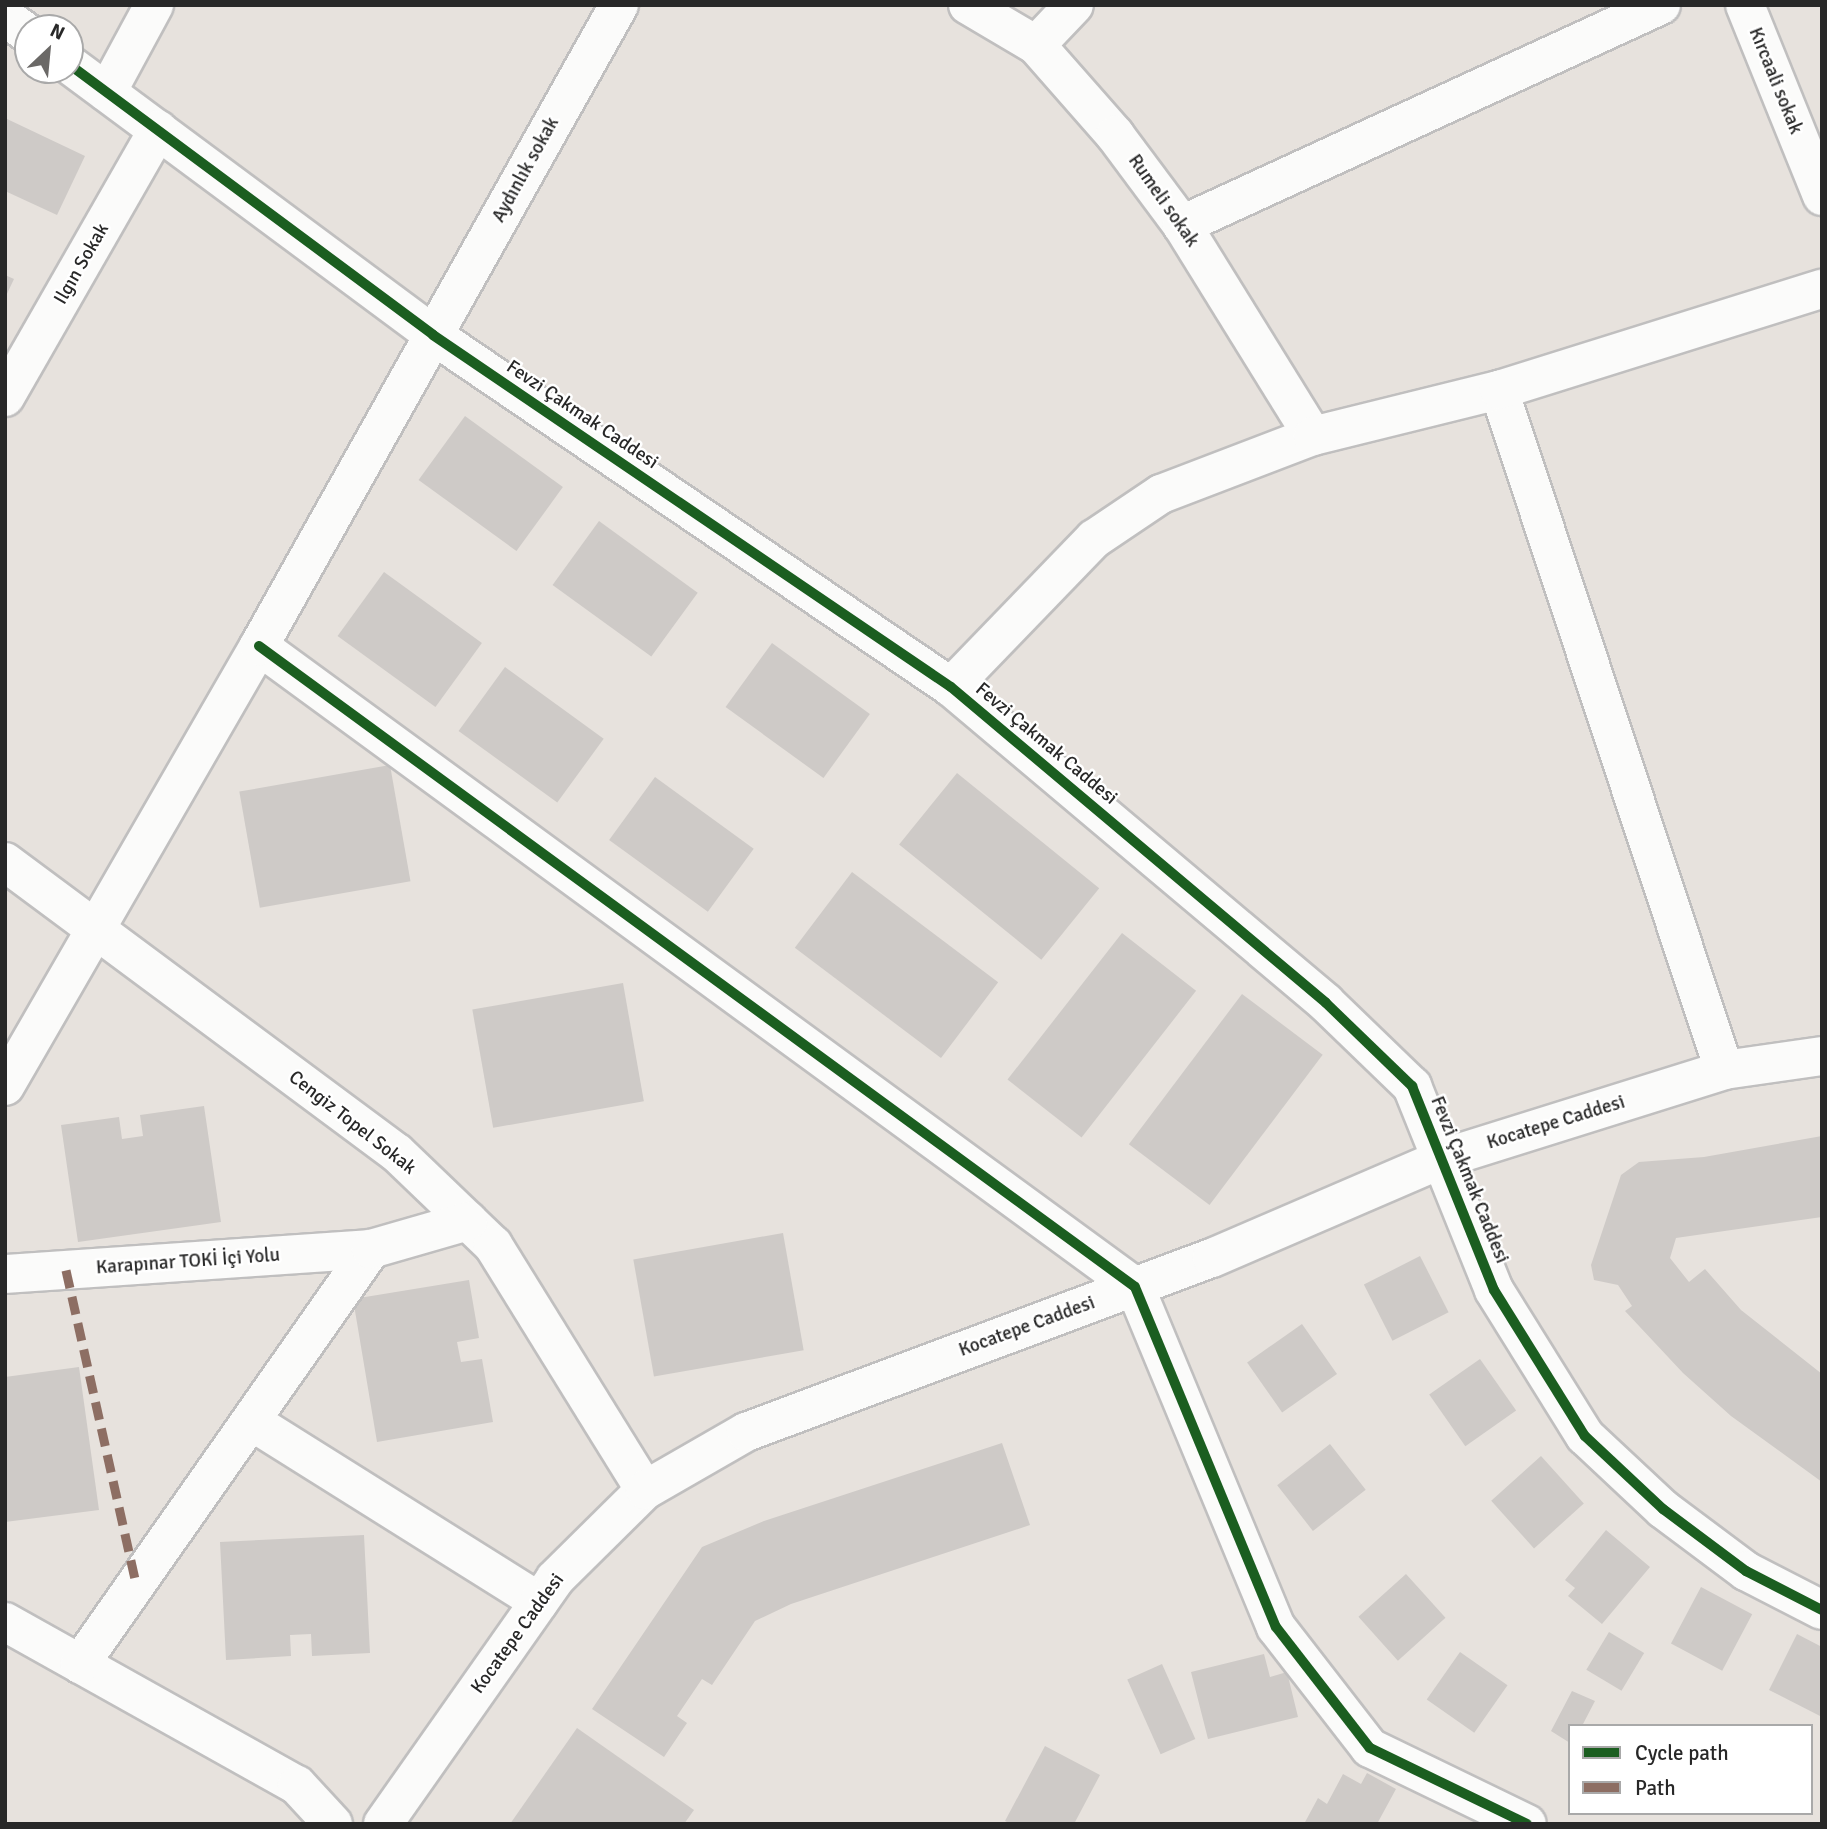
<!DOCTYPE html>
<html>
<head>
<meta charset="utf-8">
<style>
  body { margin:0 }
  #map { position:relative; width:1827px; height:1829px; overflow:hidden; background:#e7e2dd; font-family:Signika,sans-serif }
  div>[style] { position:absolute }
  [style*='--x'] { left:calc(var(--x)*1px); top:calc(var(--y)*1px); width:calc(var(--w)*1px); rotate:calc(var(--a)*1deg) }
  .building>* { inset:0; background:#cecac7; transform-origin:0 0 }
  .roads { filter:drop-shadow(2px 0 #c0bfbf) drop-shadow(-2px 0 #c0bfbf) drop-shadow(0 2px #c0bfbf) drop-shadow(0 -2px #c0bfbf) }
  .minor>* { height:38px; margin:-19px; padding:0 19px; transform-origin:19px; border-radius:19px; background:#fbfbfa }
  .quiet>* { height:9px; margin-top:-4.5px; transform-origin:0; background:repeating-linear-gradient(90deg,#8d6e63 0 18px,transparent 0 27px) }
  .cycleway>* { height:10px; margin:-5px; padding:0 5px; transform-origin:5px; border-radius:5px; background:#1b5e20 }
  span { translate:-50% -50%; white-space:nowrap; text-align:center; line-height:1.15; -webkit-text-stroke:5px #fff; paint-order:stroke }
  .street-label { font-size:19px; color:#282828 }
  .frame { position:absolute; inset:0; border:7px solid #282828; pointer-events:none }
  .legend { position:absolute; left:1568px; top:1724px; width:245px; height:91px; box-sizing:border-box; background:#fff; border:2px solid #a9a9a9; margin:0; padding:9px 12px; list-style:none; font-size:21px; color:#282828 }
  .legend li { display:flex; align-items:center; gap:14px; height:35px }
  .legend b { width:35px; border:2px solid #a9a9a9 }
  .north { position:absolute; left:14px; top:14px; width:70px; height:70px; box-sizing:border-box; background:#fff; border:2px solid #a9a9a9; border-radius:50%; rotate:26deg; font-size:19px; font-weight:700; line-height:28px; text-align:center; color:#282828 }
  .north::after { content:''; display:block; margin:auto; width:24px; height:32px; background:#6b6967; clip-path:polygon(50% 0,100% 100%,50% 72%,0 100%) }
</style>
</head>
<body>
<div id="map">
  <div class="building">
    <div style="clip-path:polygon(5px 118px,85px 156px,57px 215px,5px 191px)"></div>
    <div style="clip-path:polygon(5px 275px,14px 279px,5px 298px)"></div>
    <div style="left:465px;top:416px;width:121px;height:79px;rotate:36deg"></div>
    <div style="left:599px;top:521px;width:122px;height:79px;rotate:36deg"></div>
    <div style="left:384px;top:572px;width:121px;height:79px;rotate:36deg"></div>
    <div style="left:772px;top:643px;width:121px;height:79px;rotate:36deg"></div>
    <div style="left:505px;top:667px;width:122px;height:79px;rotate:36deg"></div>
    <div style="left:390px;top:765px;width:118px;height:153px;rotate:80deg"></div>
    <div style="left:957px;top:773px;width:183px;height:92px;rotate:39deg"></div>
    <div style="left:655px;top:777px;width:122px;height:78px;rotate:36deg"></div>
    <div style="left:852px;top:872px;width:183px;height:95px;rotate:37deg"></div>
    <div style="left:1122px;top:933px;width:94px;height:186px;rotate:38deg"></div>
    <div style="left:623px;top:983px;width:120px;height:153px;rotate:80deg"></div>
    <div style="left:1242px;top:994px;width:101px;height:188px;rotate:37deg"></div>
    <div style="clip-path:polygon(204px 1106px,221px 1222px,78px 1242px,61px 1125px,119px 1117px,122px 1139px,143px 1136px,140px 1115px)"></div>
    <div style="clip-path:polygon(1822px 1136px,1822px 1217px,1676px 1238px,1670px 1258px,1689px 1282px,1705px 1269px,1741px 1310px,1822px 1374px,1822px 1482px,1731px 1416px,1683px 1373px,1625px 1311px,1632px 1306px,1618px 1285px,1594px 1280px,1591px 1265px,1621px 1175px,1639px 1162px,1704px 1157px)"></div>
    <div style="left:783px;top:1233px;width:119px;height:152px;rotate:80deg"></div>
    <div style="left:1420px;top:1256px;width:63px;height:63px;rotate:63deg"></div>
    <div style="clip-path:polygon(469px 1280px,479px 1338px,457px 1342px,461px 1362px,482px 1359px,493px 1422px,377px 1442px,353px 1299px)"></div>
    <div style="left:1302px;top:1324px;width:61px;height:67px;rotate:55deg"></div>
    <div style="left:1480px;top:1359px;width:63px;height:62px;rotate:55deg"></div>
    <div style="clip-path:polygon(79px 1367px,99px 1510px,5px 1522px,5px 1377px)"></div>
    <div style="clip-path:polygon(1002px 1443px,1030px 1525px,791px 1604px,755px 1621px,712px 1685px,702px 1679px,677px 1716px,687px 1723px,664px 1757px,592px 1709px,702px 1547px,764px 1521px)"></div>
    <div style="left:1330px;top:1444px;width:58px;height:67px;rotate:52deg"></div>
    <div style="left:1541px;top:1456px;width:64px;height:67px;rotate:48deg"></div>
    <div style="clip-path:polygon(1606px 1530px,1650px 1567px,1602px 1624px,1568px 1596px,1575px 1588px,1565px 1580px)"></div>
    <div style="clip-path:polygon(364px 1535px,370px 1653px,312px 1656px,311px 1634px,290px 1635px,291px 1656px,226px 1660px,220px 1542px)"></div>
    <div style="left:1406px;top:1574px;width:59px;height:64px;rotate:48deg"></div>
    <div style="left:1701px;top:1587px;width:58px;height:64px;rotate:28deg"></div>
    <div style="left:1609px;top:1632px;width:41px;height:44px;rotate:31deg"></div>
    <div style="clip-path:polygon(1797px 1634px,1822px 1647px,1822px 1717px,1769px 1690px)"></div>
    <div style="left:1460px;top:1652px;width:58px;height:58px;rotate:35deg"></div>
    <div style="clip-path:polygon(1264px 1654px,1270px 1677px,1287px 1672px,1298px 1717px,1208px 1739px,1191px 1672px)"></div>
    <div style="left:1162px;top:1664px;width:82px;height:38px;rotate:66deg"></div>
    <div style="clip-path:polygon(1572px 1691px,1595px 1701px,1582px 1726px,1570px 1726px,1570px 1743px,1551px 1731px)"></div>
    <div style="clip-path:polygon(577px 1728px,694px 1810px,684px 1824px,510px 1824px)"></div>
    <div style="clip-path:polygon(1045px 1746px,1100px 1775px,1074px 1824px,1011px 1824px,1005px 1821px)"></div>
    <div style="clip-path:polygon(1367px 1773px,1396px 1789px,1377px 1824px,1304px 1824px,1318px 1798px,1327px 1804px,1343px 1774px,1361px 1784px)"></div>
  </div>
  <div class="roads">
    <div class="minor">
      <div style="--x:968;--y:5;--w:79;--a:30.5"></div>
      <div style="--x:1036;--y:45;--w:120;--a:48.7"></div>
      <div style="--x:1115;--y:135;--w:112;--a:53.3"></div>
      <div style="--x:1182;--y:225;--w:248;--a:58.2"></div>
      <div style="--x:1745;--y:5;--w:206;--a:68"></div>
      <div style="--x:5;--y:17;--w:29;--a:36"></div>
      <div style="--x:1036;--y:45;--w:55;--a:-46.5"></div>
      <div style="--x:70;--y:65;--w:452;--a:36.6"></div>
      <div style="--x:433;--y:335;--w:626;--a:34.2"></div>
      <div style="--x:951;--y:687;--w:490;--a:40.1"></div>
      <div style="--x:1326;--y:1003;--w:120;--a:44"></div>
      <div style="--x:1412;--y:1086;--w:220;--a:68.1"></div>
      <div style="--x:1494;--y:1290;--w:172;--a:58.1"></div>
      <div style="--x:1585;--y:1436;--w:107;--a:43.1"></div>
      <div style="--x:1663;--y:1509;--w:104;--a:36.8"></div>
      <div style="--x:1746;--y:1571;--w:85;--a:27.2"></div>
      <div style="--x:107;--y:92;--w:99;--a:-61.6"></div>
      <div style="--x:1182;--y:225;--w:527;--a:-24.67"></div>
      <div style="--x:1499;--y:390;--w:716;--a:71.69"></div>
      <div style="--x:5;--y:397;--w:308;--a:-60.2"></div>
      <div style="--x:259;--y:646;--w:1085;--a:36.19"></div>
      <div style="--x:1135;--y:1287;--w:368;--a:67.5"></div>
      <div style="--x:1276;--y:1627;--w:153;--a:52.2"></div>
      <div style="--x:1370;--y:1748;--w:174;--a:25.8"></div>
      <div style="--x:951;--y:687;--w:206;--a:-46"></div>
      <div style="--x:1094;--y:539;--w:81;--a:-33.9"></div>
      <div style="--x:1161;--y:494;--w:163;--a:-20.9"></div>
      <div style="--x:1313;--y:436;--w:192;--a:-13.9"></div>
      <div style="--x:1499;--y:390;--w:338;--a:-17.4"></div>
      <div style="--x:5;--y:862;--w:488;--a:36.6"></div>
      <div style="--x:397;--y:1153;--w:133;--a:43.8"></div>
      <div style="--x:493;--y:1245;--w:288;--a:58.2"></div>
      <div style="--x:5;--y:1086;--w:508;--a:-60"></div>
      <div style="--x:259;--y:646;--w:735;--a:-60.68"></div>
      <div style="--x:5;--y:1274;--w:367;--a:-3.9"></div>
      <div style="--x:251;--y:1421;--w:340;--a:32.1"></div>
      <div style="--x:5;--y:1622;--w:334;--a:29.2"></div>
      <div style="--x:297;--y:1785;--w:53;--a:47.3"></div>
      <div style="--x:80;--y:1664;--w:507;--a:-54.96"></div>
      <div style="--x:371;--y:1249;--w:101;--a:-16.1"></div>
      <div style="--x:383;--y:1824;--w:299;--a:-54.9"></div>
      <div style="--x:555;--y:1579;--w:127;--a:-44.7"></div>
      <div style="--x:645;--y:1490;--w:116;--a:-29.9"></div>
      <div style="--x:746;--y:1432;--w:497;--a:-20.5"></div>
      <div style="--x:1212;--y:1258;--w:253;--a:-23.3"></div>
      <div style="--x:1444;--y:1158;--w:294;--a:-17.4"></div>
      <div style="--x:1724;--y:1070;--w:99;--a:-8.1"></div>
    </div>
  </div>
  <div class="quiet">
    <div style="--x:66;--y:1270;--w:321;--a:77.4"></div>
  </div>
  <div class="cycleway">
    <div style="--x:70;--y:65;--w:452;--a:36.6"></div>
    <div style="--x:433;--y:335;--w:626;--a:34.2"></div>
    <div style="--x:951;--y:687;--w:490;--a:40.1"></div>
    <div style="--x:1326;--y:1003;--w:120;--a:44"></div>
    <div style="--x:1412;--y:1086;--w:220;--a:68.1"></div>
    <div style="--x:1494;--y:1290;--w:172;--a:58.1"></div>
    <div style="--x:1585;--y:1436;--w:107;--a:43.1"></div>
    <div style="--x:1663;--y:1509;--w:104;--a:36.8"></div>
    <div style="--x:1746;--y:1571;--w:85;--a:27.2"></div>
    <div style="--x:259;--y:646;--w:1085;--a:36.19"></div>
    <div style="--x:1135;--y:1287;--w:368;--a:67.5"></div>
    <div style="--x:1276;--y:1627;--w:153;--a:52.2"></div>
    <div style="--x:1370;--y:1748;--w:174;--a:25.8"></div>
  </div>
  <div class="street-label">
    <span style="left:1775px;top:81px;rotate:68deg">Kırcaali sokak</span>
    <span style="left:526px;top:170px;rotate:-61deg">Aydınlık sokak</span>
    <span style="left:1163px;top:201px;rotate:55deg">Rumeli sokak</span>
    <span style="left:82px;top:264px;rotate:-60deg">Ilgın Sokak</span>
    <span style="left:582px;top:415px;rotate:34deg">Fevzi Çakmak Caddesi</span>
    <span style="left:1046px;top:744px;rotate:40deg">Fevzi Çakmak Caddesi</span>
    <span style="left:352px;top:1123px;rotate:38deg">Cengiz Topel Sokak</span>
    <span style="left:1556px;top:1123px;rotate:-17deg">Kocatepe Caddesi</span>
    <span style="left:1469px;top:1180px;rotate:68deg">Fevzi Çakmak Caddesi</span>
    <span style="left:188px;top:1262px;rotate:-4deg">Karapınar TOKİ İçi Yolu</span>
    <span style="left:1027px;top:1327px;rotate:-20deg">Kocatepe Caddesi</span>
    <span style="left:518px;top:1634px;rotate:-54deg">Kocatepe Caddesi</span>
  </div>
  <div class="frame"></div>
  <ul class="legend">
  <li><b style="height:9px;background:#1b5e20"></b>Cycle path</li>
  <li><b style="height:9px;background:#8d6e63"></b>Path</li>
  </ul>
  <div class="north">N</div>
</div>
</body>
</html>
